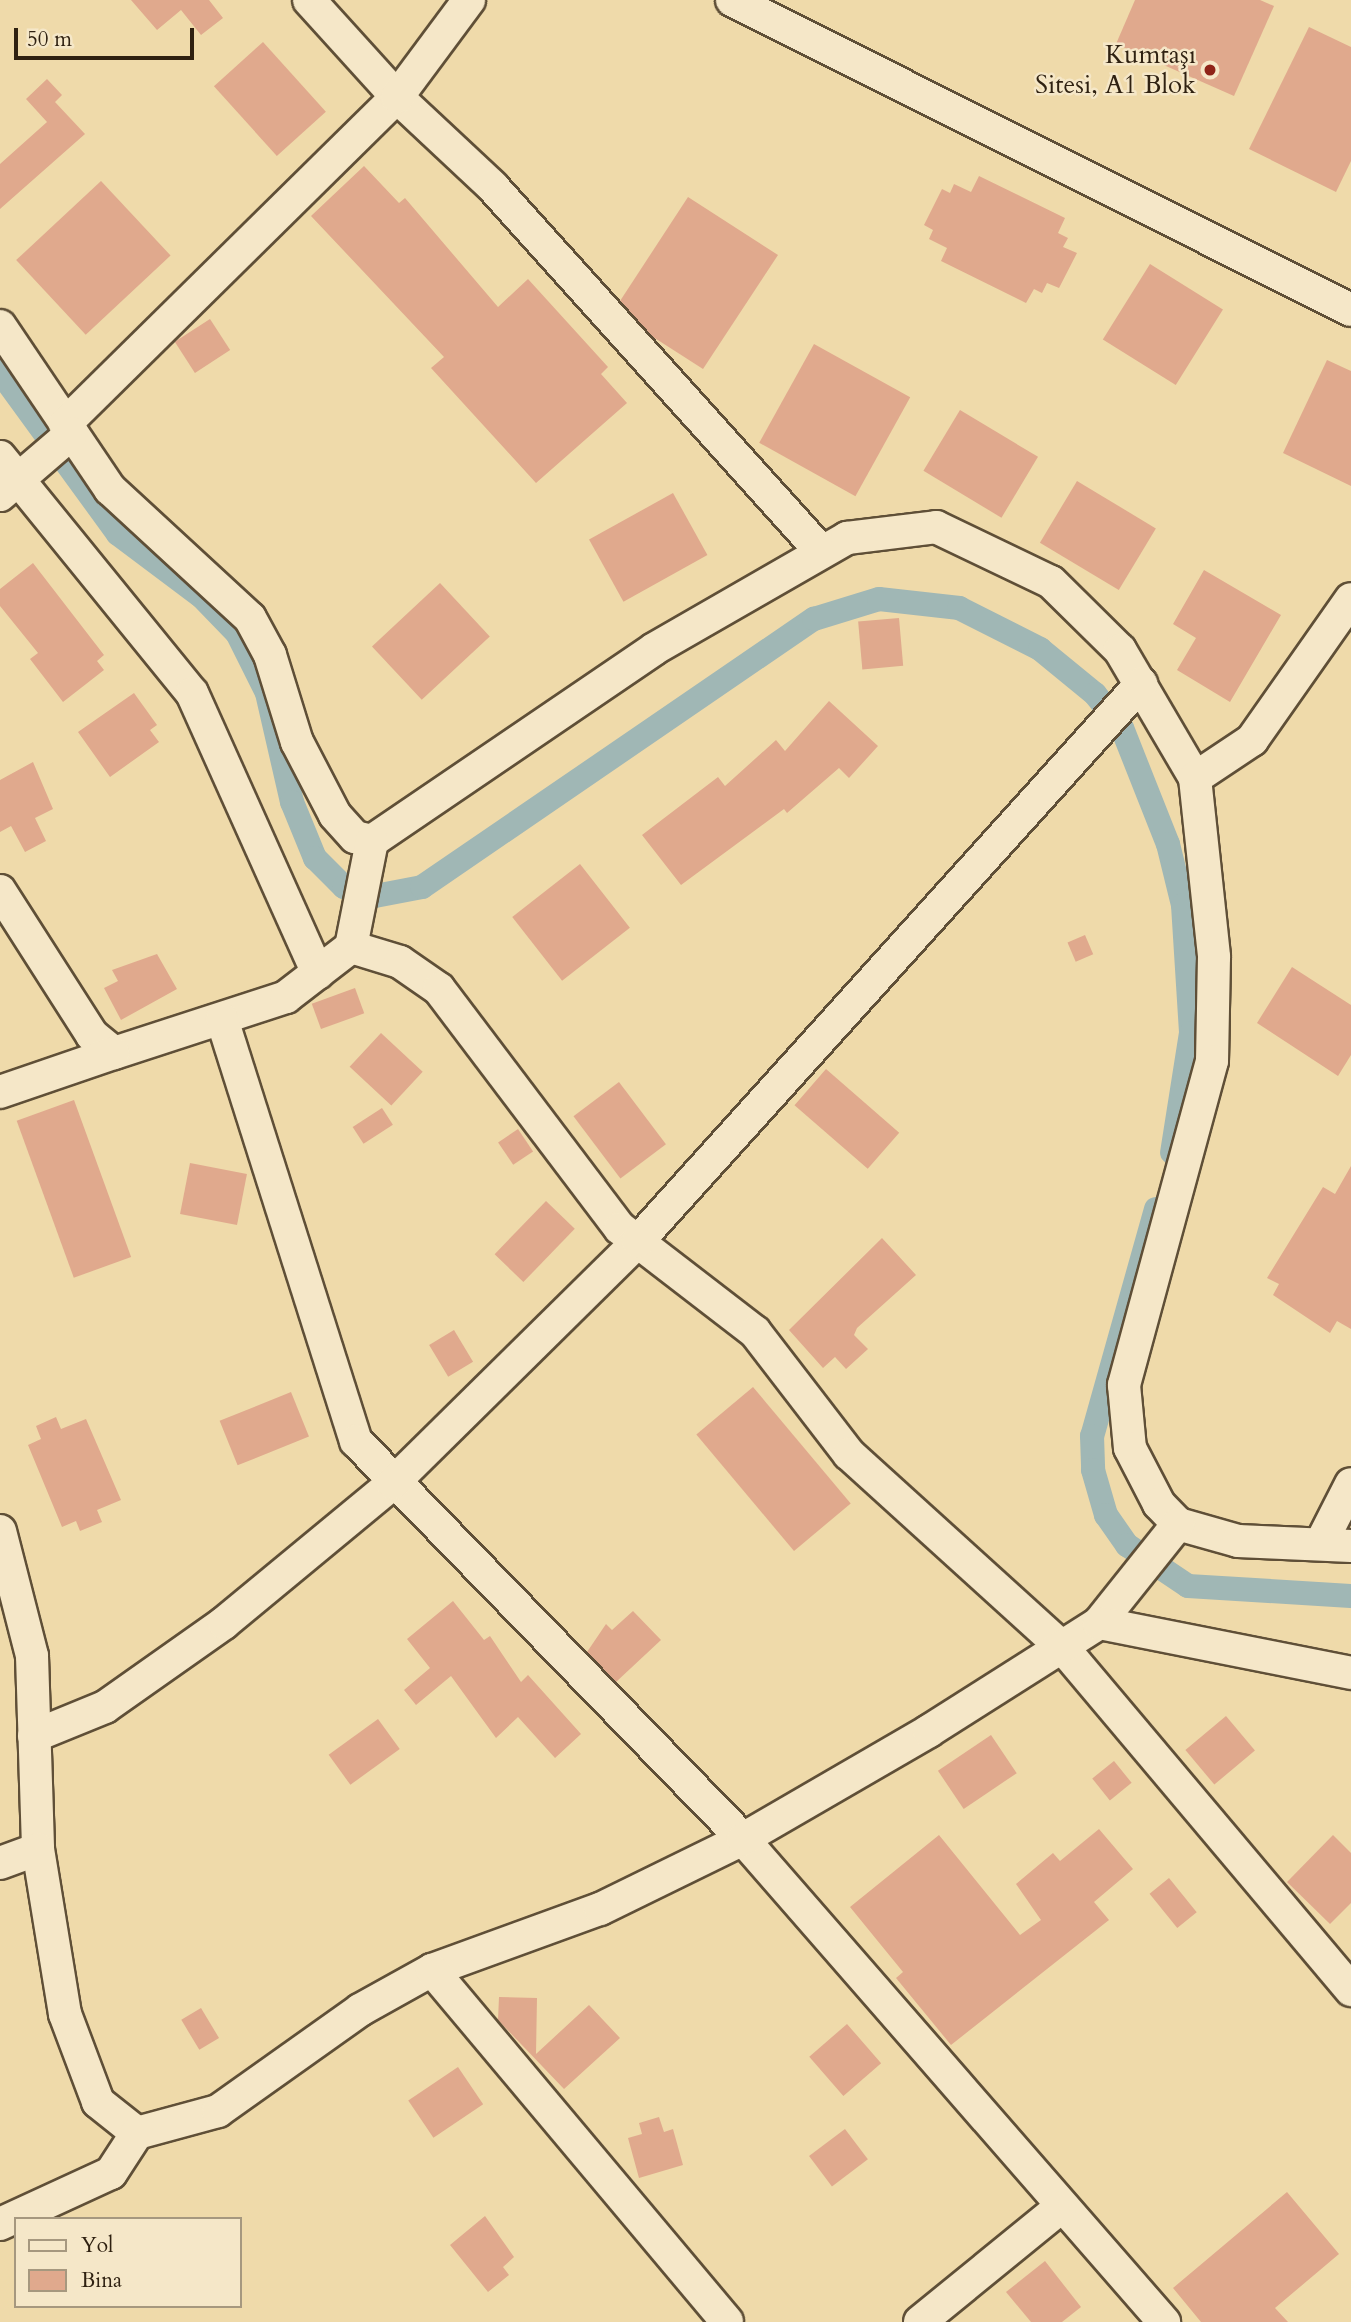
<!DOCTYPE html>
<html>
<head>
<meta charset="utf-8">
<style>
  body { margin:0 }
  #map { position:relative; width:1351px; height:2322px; overflow:hidden; background:#efdaaa; font-family:Cardo,serif }
  div>[style] { position:absolute }
  [style*='--x'] { left:calc(var(--x)*1px); top:calc(var(--y)*1px); width:calc(var(--w)*1px); rotate:calc(var(--a)*1deg) }
  .canal>* { height:24px; margin:-12px; padding:0 12px; transform-origin:12px; border-radius:12px; background:#a0b7b5 }
  .building>* { inset:0; background:#e0a98d; transform-origin:0 0 }
  .roads { filter:drop-shadow(2px 0 #5f4f37) drop-shadow(-2px 0 #5f4f37) drop-shadow(0 2px #5f4f37) drop-shadow(0 -2px #5f4f37) }
  .minor>* { height:32px; margin:-16px; padding:0 16px; transform-origin:16px; border-radius:16px; background:#f5e7c8 }
  .dots>* { width:19px; height:19px; translate:-50% -50%; box-sizing:border-box; border:4px solid #f5e7c8; border-radius:50% }
  span { translate:-50% -50%; white-space:nowrap; text-align:center; line-height:1.15; -webkit-text-stroke:5px #f5e7c8; paint-order:stroke }
  .poi-label { font-size:26px; color:#2f2111 }
  .right { translate:-100% -50%; text-align:right }
  .legend { position:absolute; left:14px; top:2217px; width:228px; height:91px; box-sizing:border-box; background:#f5e7c8; border:2px solid #a6987f; margin:0; padding:9px 12px; list-style:none; font-size:21px; color:#2f2111 }
  .legend li { display:flex; align-items:center; gap:14px; height:35px }
  .legend b { width:35px; border:2px solid #a6987f }
  .scale { position:absolute; left:14px; top:28px; width:180px; height:32px; box-sizing:border-box; border:4px solid #2f2111; border-top:0; padding-left:9px; font-size:21px; line-height:24px; white-space:nowrap; color:#2f2111; -webkit-text-stroke:5px #f5e7c8; paint-order:stroke }
</style>
</head>
<body>
<div id="map">
  <div class="canal">
    <div style="--x:0;--y:372;--w:200;--a:53.9"></div>
    <div style="--x:118;--y:534;--w:104;--a:36.8"></div>
    <div style="--x:201;--y:596;--w:52;--a:45.8"></div>
    <div style="--x:237;--y:633;--w:67;--a:63.4"></div>
    <div style="--x:267;--y:693;--w:112;--a:77.1"></div>
    <div style="--x:292;--y:802;--w:61;--a:67.7"></div>
    <div style="--x:315;--y:858;--w:41;--a:45"></div>
    <div style="--x:344;--y:887;--w:32;--a:16"></div>
    <div style="--x:375;--y:896;--w:48;--a:-10.8"></div>
    <div style="--x:422;--y:887;--w:475;--a:-34.4"></div>
    <div style="--x:814;--y:619;--w:68;--a:-17.1"></div>
    <div style="--x:879;--y:599;--w:81;--a:6.4"></div>
    <div style="--x:959;--y:608;--w:91;--a:26.8"></div>
    <div style="--x:1040;--y:649;--w:71;--a:39.3"></div>
    <div style="--x:1095;--y:694;--w:43;--a:51.5"></div>
    <div style="--x:1122;--y:728;--w:125;--a:68.4"></div>
    <div style="--x:1168;--y:844;--w:63;--a:76.2"></div>
    <div style="--x:1183;--y:905;--w:128;--a:86.4"></div>
    <div style="--x:1191;--y:1033;--w:121;--a:99"></div>
    <div style="--x:1156;--y:1209;--w:236;--a:105.7"></div>
    <div style="--x:1092;--y:1436;--w:34;--a:88"></div>
    <div style="--x:1093;--y:1470;--w:47;--a:73.9"></div>
    <div style="--x:1106;--y:1515;--w:37;--a:55"></div>
    <div style="--x:1127;--y:1545;--w:73;--a:33.9"></div>
    <div style="--x:1188;--y:1586;--w:163;--a:3.5"></div>
  </div>
  <div class="building">
    <div style="clip-path:polygon(131px 0,209px 0,223px 18px,201px 35px,181px 10px,157px 30px)"></div>
    <div style="clip-path:polygon(1135px 0,1260px 0,1274px 6px,1234px 96px,1116px 44px)"></div>
    <div style="clip-path:polygon(1309px 27px,1351px 47px,1351px 161px,1336px 192px,1249px 149px)"></div>
    <div style="left:263px;top:42px;width:94px;height:66px;rotate:48deg"></div>
    <div style="clip-path:polygon(47px 79px,62px 95px,55px 102px,85px 134px,0 209px,0 164px,47px 122px,26px 99px)"></div>
    <div style="clip-path:polygon(364px 166px,399px 203px,405px 198px,498px 307px,528px 279px,608px 367px,601px 374px,627px 403px,536px 483px,431px 368px,444px 357px,311px 216px)"></div>
    <div style="clip-path:polygon(979px 176px,1065px 218px,1058px 233px,1068px 238px,1063px 247px,1077px 253px,1059px 288px,1047px 283px,1042px 293px,1034px 289px,1026px 303px,941px 261px,947px 248px,929px 239px,933px 230px,924px 225px,942px 189px,950px 193px,954px 184px,971px 192px)"></div>
    <div style="left:101px;top:181px;width:102px;height:116px;rotate:47deg"></div>
    <div style="clip-path:polygon(688px 197px,778px 255px,703px 369px,650px 335px,620px 301px)"></div>
    <div style="left:1150px;top:264px;width:86px;height:89px;rotate:32deg"></div>
    <div style="left:210px;top:319px;width:37px;height:42px;rotate:57deg"></div>
    <div style="left:814px;top:344px;width:110px;height:113px;rotate:29deg"></div>
    <div style="clip-path:polygon(1327px 360px,1351px 371px,1351px 486px,1283px 453px)"></div>
    <div style="left:960px;top:410px;width:91px;height:71px;rotate:31deg"></div>
    <div style="left:1077px;top:481px;width:92px;height:72px;rotate:31deg"></div>
    <div style="left:673px;top:493px;width:71px;height:96px;rotate:61deg"></div>
    <div style="clip-path:polygon(33px 563px,104px 655px,97px 661px,104px 670px,63px 702px,30px 659px,38px 653px,0 606px,0 589px)"></div>
    <div style="clip-path:polygon(1204px 570px,1281px 615px,1230px 702px,1177px 670px,1196px 638px,1173px 624px)"></div>
    <div style="left:440px;top:583px;width:73px;height:93px;rotate:47deg"></div>
    <div style="left:899px;top:618px;width:48px;height:41px;rotate:85deg"></div>
    <div style="clip-path:polygon(134px 693px,157px 725px,150px 730px,159px 742px,110px 777px,78px 732px)"></div>
    <div style="clip-path:polygon(829px 701px,878px 746px,849px 778px,839px 768px,787px 813px,784px 809px,681px 885px,642px 835px,718px 777px,725px 786px,776px 740px,785px 751px)"></div>
    <div style="clip-path:polygon(33px 762px,53px 809px,35px 818px,46px 841px,25px 852px,11px 826px,0 832px,0 780px)"></div>
    <div style="left:580px;top:864px;width:81px;height:86px;rotate:52deg"></div>
    <div style="left:1085px;top:935px;width:21px;height:19px;rotate:67deg"></div>
    <div style="clip-path:polygon(157px 954px,177px 989px,121px 1020px,104px 988px,118px 981px,112px 970px)"></div>
    <div style="clip-path:polygon(1292px 967px,1351px 1005px,1351px 1055px,1338px 1076px,1257px 1023px)"></div>
    <div style="left:355px;top:988px;width:27px;height:46px;rotate:70deg"></div>
    <div style="left:381px;top:1033px;width:57px;height:46px;rotate:43deg"></div>
    <div style="left:826px;top:1069px;width:97px;height:48px;rotate:41deg"></div>
    <div style="left:619px;top:1082px;width:78px;height:57px;rotate:53deg"></div>
    <div style="left:74px;top:1100px;width:167px;height:61px;rotate:70deg"></div>
    <div style="left:382px;top:1108px;width:20px;height:35px;rotate:57deg"></div>
    <div style="left:518px;top:1129px;width:27px;height:24px;rotate:56deg"></div>
    <div style="left:190px;top:1163px;width:58px;height:52px;rotate:11deg"></div>
    <div style="clip-path:polygon(1351px 1166px,1351px 1329px,1337px 1321px,1330px 1333px,1273px 1295px,1279px 1284px,1267px 1278px,1323px 1187px,1335px 1194px)"></div>
    <div style="left:546px;top:1201px;width:40px;height:74px;rotate:44deg"></div>
    <div style="clip-path:polygon(882px 1238px,916px 1275px,857px 1328px,854px 1335px,868px 1349px,846px 1369px,835px 1357px,823px 1368px,789px 1330px)"></div>
    <div style="left:454px;top:1330px;width:37px;height:29px;rotate:59deg"></div>
    <div style="left:753px;top:1387px;width:152px;height:74px;rotate:50deg"></div>
    <div style="left:291px;top:1392px;width:48px;height:77px;rotate:68deg"></div>
    <div style="clip-path:polygon(56px 1417px,61px 1429px,86px 1419px,121px 1500px,97px 1510px,102px 1522px,80px 1531px,76px 1521px,62px 1527px,28px 1445px,41px 1439px,36px 1426px)"></div>
    <div style="clip-path:polygon(453px 1601px,484px 1640px,490px 1636px,521px 1682px,528px 1675px,581px 1734px,555px 1758px,518px 1717px,496px 1738px,451px 1676px,416px 1705px,404px 1690px,430px 1668px,407px 1639px)"></div>
    <div style="clip-path:polygon(633px 1611px,661px 1640px,616px 1682px,587px 1652px,606px 1624px,612px 1630px)"></div>
    <div style="left:1226px;top:1716px;width:45px;height:53px;rotate:50deg"></div>
    <div style="left:378px;top:1719px;width:37px;height:61px;rotate:54deg"></div>
    <div style="left:991px;top:1735px;width:46px;height:64px;rotate:56deg"></div>
    <div style="left:1114px;top:1761px;width:28px;height:28px;rotate:51deg"></div>
    <div style="clip-path:polygon(1099px 1829px,1133px 1869px,1094px 1902px,1109px 1920px,951px 2045px,896px 1978px,903px 1972px,850px 1907px,939px 1835px,1020px 1935px,1041px 1920px,1016px 1884px,1053px 1853px,1060px 1861px)"></div>
    <div style="clip-path:polygon(1333px 1835px,1351px 1853px,1351px 1903px,1330px 1924px,1287px 1882px)"></div>
    <div style="left:1169px;top:1878px;width:44px;height:25px;rotate:51deg"></div>
    <div style="clip-path:polygon(499px 1997px,537px 1998px,536px 2054px,589px 2005px,620px 2038px,564px 2089px,498px 2020px)"></div>
    <div style="left:201px;top:2008px;width:35px;height:23px;rotate:59deg"></div>
    <div style="left:847px;top:2024px;width:52px;height:50px;rotate:49deg"></div>
    <div style="left:458px;top:2067px;width:45px;height:60px;rotate:56deg"></div>
    <div style="clip-path:polygon(659px 2117px,664px 2132px,673px 2129px,683px 2165px,639px 2178px,628px 2138px,642px 2134px,639px 2123px)"></div>
    <div style="left:845px;top:2129px;width:38px;height:45px;rotate:53deg"></div>
    <div style="clip-path:polygon(1287px 2192px,1339px 2254px,1275px 2308px,1288px 2322px,1201px 2322px,1173px 2288px)"></div>
    <div style="clip-path:polygon(485px 2216px,514px 2257px,503px 2267px,509px 2275px,488px 2292px,450px 2245px)"></div>
    <div style="clip-path:polygon(1045px 2261px,1081px 2307px,1062px 2322px,1031px 2322px,1006px 2292px)"></div>
  </div>
  <div class="roads">
    <div class="minor">
      <div style="--x:309;--y:0;--w:131;--a:47.8"></div>
      <div style="--x:397;--y:97;--w:130;--a:43.1"></div>
      <div style="--x:492;--y:186;--w:492;--a:48"></div>
      <div style="--x:732;--y:0;--w:692;--a:26.6"></div>
      <div style="--x:0;--y:326;--w:197;--a:56"></div>
      <div style="--x:110;--y:489;--w:190;--a:42.7"></div>
      <div style="--x:250;--y:618;--w:42;--a:61.6"></div>
      <div style="--x:270;--y:655;--w:91;--a:72.8"></div>
      <div style="--x:297;--y:742;--w:82;--a:62.5"></div>
      <div style="--x:335;--y:815;--w:30;--a:48"></div>
      <div style="--x:355;--y:837;--w:17;--a:13"></div>
      <div style="--x:372;--y:841;--w:341;--a:-34.2"></div>
      <div style="--x:654;--y:649;--w:223;--a:-29.9"></div>
      <div style="--x:847;--y:538;--w:90;--a:-7"></div>
      <div style="--x:936;--y:527;--w:127;--a:25.6"></div>
      <div style="--x:1051;--y:582;--w:97;--a:44.6"></div>
      <div style="--x:1120;--y:650;--w:148;--a:59.6"></div>
      <div style="--x:1195;--y:778;--w:180;--a:83.9"></div>
      <div style="--x:1214;--y:957;--w:104;--a:91.1"></div>
      <div style="--x:1212;--y:1061;--w:336;--a:105.2"></div>
      <div style="--x:1124;--y:1385;--w:63;--a:84.6"></div>
      <div style="--x:1130;--y:1448;--w:63;--a:62.6"></div>
      <div style="--x:1159;--y:1504;--w:28;--a:46"></div>
      <div style="--x:1178;--y:1524;--w:62;--a:15.8"></div>
      <div style="--x:1238;--y:1541;--w:113;--a:2.5"></div>
      <div style="--x:65;--y:424;--w:466;--a:-44.6"></div>
      <div style="--x:397;--y:97;--w:121;--a:-53.4"></div>
      <div style="--x:0;--y:457;--w:304;--a:50.9"></div>
      <div style="--x:192;--y:693;--w:307;--a:65.8"></div>
      <div style="--x:0;--y:495;--w:95;--a:-40.7"></div>
      <div style="--x:1195;--y:778;--w:69;--a:-33.7"></div>
      <div style="--x:1252;--y:740;--w:172;--a:-54.9"></div>
      <div style="--x:0;--y:891;--w:171;--a:57.4"></div>
      <div style="--x:92;--y:1035;--w:28;--a:39"></div>
      <div style="--x:114;--y:1053;--w:181;--a:-18"></div>
      <div style="--x:286;--y:997;--w:82;--a:-37.6"></div>
      <div style="--x:351;--y:947;--w:108;--a:-78.8"></div>
      <div style="--x:351;--y:947;--w:51;--a:17"></div>
      <div style="--x:400;--y:962;--w:47;--a:34.7"></div>
      <div style="--x:439;--y:989;--w:300;--a:52.9"></div>
      <div style="--x:620;--y:1228;--w:170;--a:37.6"></div>
      <div style="--x:755;--y:1332;--w:154;--a:52.4"></div>
      <div style="--x:849;--y:1454;--w:290;--a:42.2"></div>
      <div style="--x:1064;--y:1649;--w:446;--a:49.9"></div>
      <div style="--x:222;--y:1019;--w:443;--a:72.4"></div>
      <div style="--x:356;--y:1441;--w:555;--a:45.8"></div>
      <div style="--x:743;--y:1839;--w:641;--a:48.92"></div>
      <div style="--x:0;--y:1092;--w:120;--a:-18.9"></div>
      <div style="--x:0;--y:1531;--w:129;--a:75.6"></div>
      <div style="--x:32;--y:1656;--w:193;--a:88.2"></div>
      <div style="--x:38;--y:1849;--w:167;--a:80.7"></div>
      <div style="--x:65;--y:2014;--w:94;--a:69.4"></div>
      <div style="--x:98;--y:2102;--w:50;--a:38.5"></div>
      <div style="--x:137;--y:2133;--w:84;--a:-15.2"></div>
      <div style="--x:218;--y:2111;--w:174;--a:-35.4"></div>
      <div style="--x:360;--y:2010;--w:82;--a:-29.1"></div>
      <div style="--x:432;--y:1970;--w:179;--a:-20"></div>
      <div style="--x:600;--y:1909;--w:159;--a:-26.1"></div>
      <div style="--x:743;--y:1839;--w:215;--a:-30.1"></div>
      <div style="--x:929;--y:1731;--w:201;--a:-32.4"></div>
      <div style="--x:1099;--y:1623;--w:127;--a:-51.4"></div>
      <div style="--x:1321;--y:1543;--w:66;--a:-63"></div>
      <div style="--x:1099;--y:1623;--w:257;--a:11.2"></div>
      <div style="--x:34;--y:1736;--w:77;--a:-22.2"></div>
      <div style="--x:105;--y:1707;--w:146;--a:-35.2"></div>
      <div style="--x:224;--y:1623;--w:219;--a:-39.6"></div>
      <div style="--x:393;--y:1483;--w:344;--a:-44.6"></div>
      <div style="--x:638;--y:1241;--w:751;--a:-47.92"></div>
      <div style="--x:0;--y:1863;--w:40;--a:-20.2"></div>
      <div style="--x:432;--y:1970;--w:459;--a:50"></div>
      <div style="--x:0;--y:2224;--w:122;--a:-24.7"></div>
      <div style="--x:111;--y:2173;--w:48;--a:-57"></div>
      <div style="--x:920;--y:2322;--w:181;--a:-39.2"></div>
    </div>
  </div>
  <div class="dots">
    <div style="left:1210px;top:70px;background:#8f2418"></div>
  </div>
  <div class="poi-label">
    <span class="right" style="left:1196px;top:70px">Kumtaşı<br>Sitesi, A1 Blok</span>
  </div>
  <ul class="legend">
  <li><b style="height:9px;background:#f5e7c8"></b>Yol</li>
  <li><b style="height:19px;background:#e0a98d"></b>Bina</li>
  </ul>
  <div class="scale">50 m</div>
</div>
</body>
</html>
